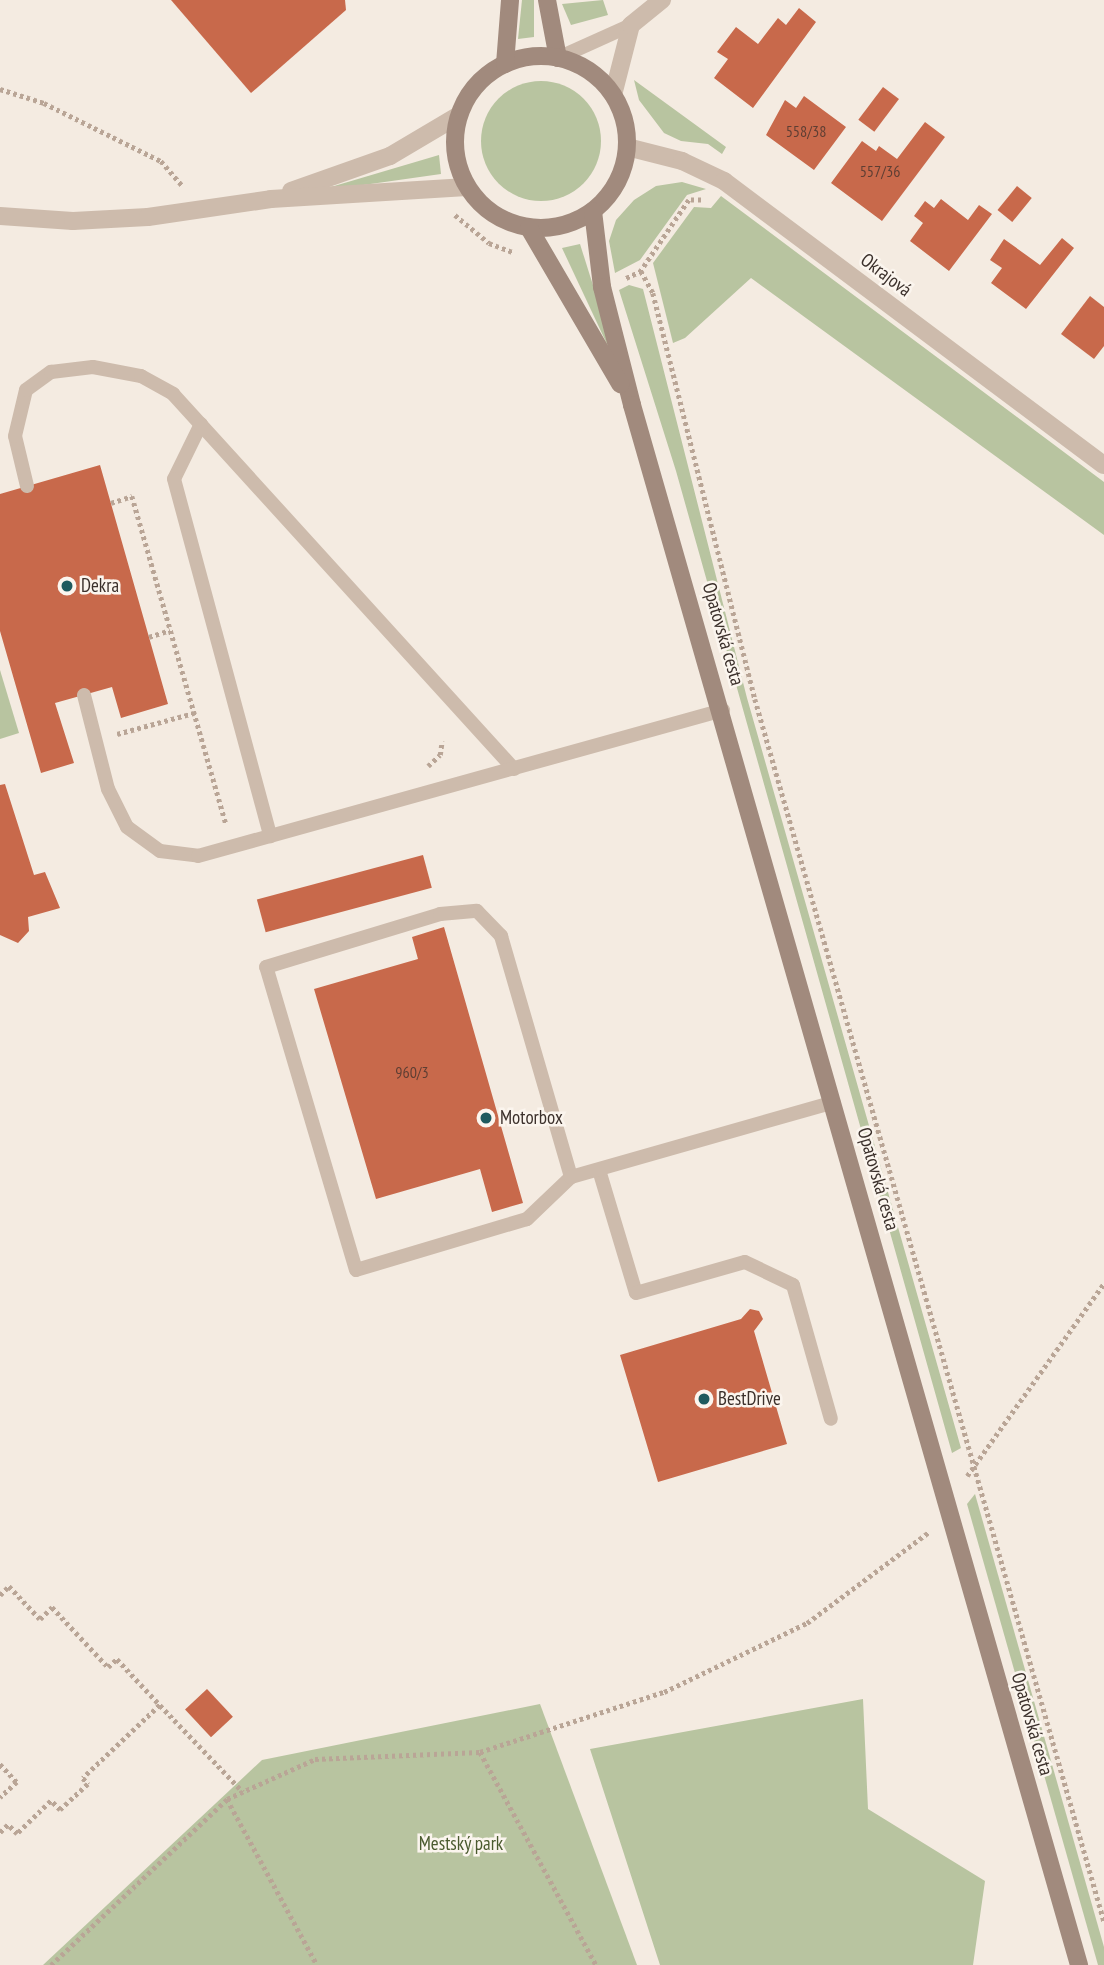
<!DOCTYPE html>
<html>
<head>
<meta charset="utf-8">
<style>
  body { margin:0 }
  #map { position:relative; width:1104px; height:1965px; overflow:hidden; background:#f4ebe1; font-family:"PT Sans Narrow",sans-serif }
  div>[style] { position:absolute }
  [style*='--x'] { left:calc(var(--x)*1px); top:calc(var(--y)*1px); width:calc(var(--w)*1px); rotate:calc(var(--a)*1deg) }
  .green>* { inset:0; background:#b8c4a0 }
  .round { border-radius:50% }
  .building>* { inset:0; background:#c8694b; transform-origin:0 0 }
  .path>* { height:4.5px; margin-top:-2.25px; transform-origin:0; background:repeating-linear-gradient(90deg,#b9a596 0 3.5px,transparent 0 7px) }
  .lane>* { height:14px; margin:-7px; padding:0 7px; transform-origin:7px; border-radius:7px; background:#cdbbac }
  .street>* { height:18px; margin:-9px; padding:0 9px; transform-origin:9px; border-radius:9px; background:#cdbbac }
  .secondary>* { height:18px; margin:-9px; padding:0 9px; transform-origin:9px; border-radius:9px; background:#a18a7d }
  .secondary>.ring { margin:-9px; padding:0; box-sizing:content-box; background:none; border:18px solid #a18a7d; border-radius:50% }
  .dots>* { width:19px; height:19px; translate:-50% -50%; box-sizing:border-box; border:4px solid #fbf5ee; border-radius:50% }
  span { translate:-50% -50%; white-space:nowrap; text-align:center; line-height:1.15; -webkit-text-stroke:5px #fbf5ee; paint-order:stroke }
  .number-label { font-size:16px; color:#5e3e33 }
  .number-label span { -webkit-text-stroke-width:0 }
  .street-label { font-size:19px; color:#3b302b }
  .poi-label { font-size:19px; color:#3b302b }
  .left { translate:0 -50%; text-align:left }
  .park-label { font-size:19px; color:#4a5a2e }
</style>
</head>
<body>
<div id="map">
  <div class="green">
    <div style="clip-path:polygon(522px 0,534px 0,534px 37px,518px 39px)"></div>
    <div style="clip-path:polygon(603px 0,608px 15px,571px 25px,562px 4px)"></div>
    <div style="clip-path:polygon(634px 80px,726px 147px,722px 154px,708px 144px,681px 141px,664px 133px,639px 100px)"></div>
    <div class="round" style="left:481px;top:81px;width:120px;height:120px"></div>
    <div style="clip-path:polygon(439px 155px,441px 174px,314px 192px)"></div>
    <div style="clip-path:polygon(682px 182px,706px 189px,687px 195px,640px 260px,615px 273px,609px 241px,616px 220px,634px 200px,656px 186px)"></div>
    <div style="clip-path:polygon(721px 196px,1104px 482px,1104px 535px,751px 278px,685px 338px,673px 343px,653px 263px,694px 207px,711px 208px)"></div>
    <div style="clip-path:polygon(580px 244px,621px 374px,562px 248px)"></div>
    <div style="clip-path:polygon(629px 285px,643px 289px,747px 698px,961px 1448px,952px 1453px,676px 471px,619px 290px)"></div>
    <div style="clip-path:polygon(0 670px,19px 733px,0 739px)"></div>
    <div style="clip-path:polygon(975px 1494px,1104px 1947px,1104px 1965px,1098px 1965px,967px 1504px)"></div>
    <div style="clip-path:polygon(863px 1699px,868px 1809px,985px 1881px,973px 1965px,660px 1965px,590px 1749px)"></div>
    <div style="clip-path:polygon(540px 1704px,637px 1965px,43px 1965px,262px 1760px)"></div>
  </div>
  <div class="building">
    <div style="clip-path:polygon(171px 0,345px 0,346px 10px,251px 93px)"></div>
    <div style="clip-path:polygon(799px 8px,816px 22px,753px 108px,714px 78px,728px 59px,717px 52px,736px 27px,758px 44px,778px 18px,786px 25px)"></div>
    <div style="left:883px;top:87px;width:20px;height:41px;rotate:37deg"></div>
    <div style="clip-path:polygon(804px 96px,846px 127px,814px 170px,766px 135px,785px 100px,796px 108px)"></div>
    <div style="clip-path:polygon(925px 122px,945px 137px,882px 221px,831px 183px,862px 141px,876px 151px,879px 146px,897px 159px)"></div>
    <div style="left:1017px;top:186px;width:19px;height:31px;rotate:39deg"></div>
    <div style="clip-path:polygon(941px 199px,968px 220px,979px 205px,992px 214px,949px 271px,910px 241px,923px 223px,914px 216px,925px 201px,934px 208px)"></div>
    <div style="clip-path:polygon(1062px 238px,1074px 248px,1026px 309px,991px 283px,1002px 268px,990px 260px,1004px 239px,1040px 265px)"></div>
    <div style="clip-path:polygon(1090px 296px,1104px 307px,1104px 346px,1094px 359px,1061px 334px)"></div>
    <div style="clip-path:polygon(100px 465px,168px 704px,121px 718px,112px 687px,55px 703px,74px 763px,41px 773px,0 631px,0 494px)"></div>
    <div style="clip-path:polygon(5px 784px,34px 875px,45px 872px,60px 908px,28px 917px,29px 931px,18px 943px,0 935px,0 785px)"></div>
    <div style="left:423px;top:855px;width:34px;height:172px;rotate:75deg"></div>
    <div style="clip-path:polygon(444px 927px,523px 1203px,492px 1212px,480px 1169px,376px 1199px,314px 989px,418px 959px,412px 937px)"></div>
    <div style="clip-path:polygon(750px 1309px,759px 1311px,763px 1319px,754px 1331px,787px 1444px,658px 1482px,620px 1355px,741px 1319px)"></div>
    <div style="left:207px;top:1689px;width:38px;height:30px;rotate:47deg"></div>
  </div>
  <div class="path">
    <div style="--x:0;--y:89;--w:46;--a:17.7"></div>
    <div style="--x:44;--y:103;--w:131;--a:26.4"></div>
    <div style="--x:161;--y:161;--w:32;--a:49"></div>
    <div style="--x:701;--y:200;--w:12;--a:180"></div>
    <div style="--x:689;--y:200;--w:86;--a:124.1"></div>
    <div style="--x:641;--y:271;--w:25;--a:61"></div>
    <div style="--x:653;--y:293;--w:419;--a:75.9"></div>
    <div style="--x:755;--y:699;--w:1271;--a:74.06"></div>
    <div style="--x:455;--y:215;--w:44;--a:39.5"></div>
    <div style="--x:489;--y:243;--w:25;--a:21"></div>
    <div style="--x:626;--y:278;--w:17;--a:-25"></div>
    <div style="--x:111;--y:503;--w:22;--a:-18"></div>
    <div style="--x:132;--y:496;--w:341;--a:74"></div>
    <div style="--x:149;--y:637;--w:22;--a:-18"></div>
    <div style="--x:117;--y:734;--w:80;--a:-15.3"></div>
    <div style="--x:428;--y:766;--w:16;--a:-43"></div>
    <div style="--x:440;--y:755;--w:14;--a:-82"></div>
    <div style="--x:967;--y:1476;--w:237;--a:-54.6"></div>
    <div style="--x:0;--y:1595;--w:13;--a:-45"></div>
    <div style="--x:9;--y:1586;--w:45;--a:46.8"></div>
    <div style="--x:40;--y:1619;--w:17;--a:-45"></div>
    <div style="--x:52;--y:1607;--w:82;--a:47"></div>
    <div style="--x:108;--y:1667;--w:12;--a:-42"></div>
    <div style="--x:117;--y:1659;--w:63;--a:46.9"></div>
    <div style="--x:160;--y:1705;--w:106;--a:136.5"></div>
    <div style="--x:83;--y:1778;--w:8;--a:50"></div>
    <div style="--x:88;--y:1784;--w:38;--a:137"></div>
    <div style="--x:60;--y:1810;--w:13;--a:-135"></div>
    <div style="--x:51;--y:1801;--w:47;--a:135.9"></div>
    <div style="--x:17;--y:1834;--w:13;--a:-135"></div>
    <div style="--x:8;--y:1825;--w:11;--a:135"></div>
    <div style="--x:160;--y:1705;--w:120;--a:46.3"></div>
    <div style="--x:480;--y:1752;--w:243;--a:61.4"></div>
    <div style="--x:0;--y:1764;--w:25;--a:47"></div>
    <div style="--x:17;--y:1782;--w:23;--a:137"></div>
    <div style="--x:227;--y:1799;--w:189;--a:61.5"></div>
    <div style="--x:51;--y:1965;--w:242;--a:-43.3"></div>
    <div style="--x:227;--y:1799;--w:97;--a:-24.4"></div>
    <div style="--x:315;--y:1759;--w:165;--a:-2.4"></div>
    <div style="--x:480;--y:1752;--w:194;--a:-18.1"></div>
    <div style="--x:664;--y:1692;--w:159;--a:-25.8"></div>
    <div style="--x:807;--y:1623;--w:152;--a:-36.7"></div>
  </div>
  <div class="lane">
    <div style="--x:558;--y:58;--w:80;--a:-24.3"></div>
    <div style="--x:201;--y:424;--w:61;--a:116.1"></div>
    <div style="--x:174;--y:479;--w:370;--a:74.9"></div>
    <div style="--x:27;--y:486;--w:51;--a:-103.5"></div>
    <div style="--x:15;--y:436;--w:47;--a:-76.6"></div>
    <div style="--x:26;--y:390;--w:31;--a:-36"></div>
    <div style="--x:51;--y:372;--w:42;--a:-6.8"></div>
    <div style="--x:93;--y:367;--w:49;--a:10.6"></div>
    <div style="--x:141;--y:376;--w:37;--a:29"></div>
    <div style="--x:173;--y:394;--w:507;--a:47.72"></div>
    <div style="--x:84;--y:695;--w:97;--a:75.7"></div>
    <div style="--x:108;--y:789;--w:42;--a:63.4"></div>
    <div style="--x:127;--y:827;--w:41;--a:36"></div>
    <div style="--x:160;--y:851;--w:38;--a:7"></div>
    <div style="--x:198;--y:856;--w:545;--a:-15.54"></div>
    <div style="--x:599;--y:1170;--w:128;--a:73.3"></div>
    <div style="--x:636;--y:1293;--w:113;--a:-15.9"></div>
    <div style="--x:745;--y:1262;--w:53;--a:25.6"></div>
    <div style="--x:793;--y:1285;--w:139;--a:74.2"></div>
    <div style="--x:571;--y:1177;--w:61;--a:136.3"></div>
    <div style="--x:527;--y:1219;--w:178;--a:163.4"></div>
    <div style="--x:356;--y:1270;--w:316;--a:-106.5"></div>
    <div style="--x:266;--y:967;--w:182;--a:-16.9"></div>
    <div style="--x:440;--y:914;--w:37;--a:-5"></div>
    <div style="--x:477;--y:911;--w:35;--a:46"></div>
    <div style="--x:501;--y:936;--w:251;--a:73.8"></div>
    <div style="--x:571;--y:1177;--w:273;--a:-15.9"></div>
  </div>
  <div class="street">
    <div style="--x:613;--y:95;--w:72;--a:-75.6"></div>
    <div style="--x:631;--y:25;--w:40;--a:-39"></div>
    <div style="--x:627;--y:147;--w:57;--a:14.3"></div>
    <div style="--x:682;--y:161;--w:47;--a:25.5"></div>
    <div style="--x:724;--y:181;--w:474;--a:36.8"></div>
    <div style="--x:291;--y:191;--w:105;--a:-19.5"></div>
    <div style="--x:390;--y:156;--w:80;--a:-30.7"></div>
    <div style="--x:0;--y:216;--w:73;--a:3.9"></div>
    <div style="--x:73;--y:221;--w:75;--a:-3.1"></div>
    <div style="--x:148;--y:217;--w:124;--a:-8.3"></div>
    <div style="--x:271;--y:199;--w:196;--a:-3.5"></div>
  </div>
  <div class="secondary">
    <div style="--x:547;--y:0;--w:59;--a:79.3"></div>
    <div class="ring" style="left:455px;top:56px;width:154px;height:154px"></div>
    <div style="--x:505;--y:64;--w:64;--a:-85.5"></div>
    <div style="--x:593;--y:211;--w:77;--a:83.2"></div>
    <div style="--x:602;--y:287;--w:122;--a:75.7"></div>
    <div style="--x:632;--y:405;--w:1623;--a:74.01"></div>
    <div style="--x:529;--y:228;--w:181;--a:59.7"></div>
  </div>
  <div class="dots">
    <div style="left:67px;top:586px;background:#1f5a5e"></div>
    <div style="left:486px;top:1118px;background:#1f5a5e"></div>
    <div style="left:704px;top:1399px;background:#1f5a5e"></div>
  </div>
  <div class="number-label">
    <span style="left:806px;top:131px">558/38</span>
    <span style="left:880px;top:171px">557/36</span>
    <span style="left:412px;top:1072px">960/3</span>
  </div>
  <div class="street-label">
    <span style="left:886px;top:275px;rotate:37deg">Okrajová</span>
    <span style="left:723px;top:634px;rotate:74deg">Opatovská cesta</span>
    <span style="left:878px;top:1179px;rotate:74deg">Opatovská cesta</span>
    <span style="left:1032px;top:1724px;rotate:74deg">Opatovská cesta</span>
  </div>
  <div class="poi-label">
    <span class="left" style="left:81px;top:586px">Dekra</span>
    <span class="left" style="left:500px;top:1118px">Motorbox</span>
    <span class="left" style="left:718px;top:1399px">BestDrive</span>
  </div>
  <div class="park-label">
    <span style="left:461px;top:1844px">Mestský park</span>
  </div>
</div>
</body>
</html>
